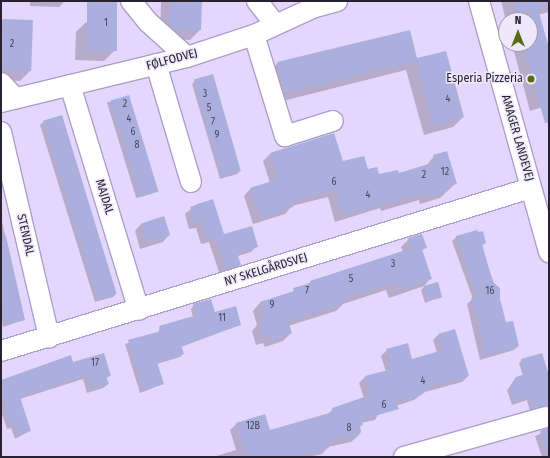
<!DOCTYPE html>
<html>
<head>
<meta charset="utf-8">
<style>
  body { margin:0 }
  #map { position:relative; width:550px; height:458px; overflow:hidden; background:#e4d7fd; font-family:"Fira Sans Condensed",sans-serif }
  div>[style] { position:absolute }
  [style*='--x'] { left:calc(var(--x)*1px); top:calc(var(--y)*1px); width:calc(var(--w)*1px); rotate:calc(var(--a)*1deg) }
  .shadow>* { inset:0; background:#0003; transform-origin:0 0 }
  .building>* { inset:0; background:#abafdd; transform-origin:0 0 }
  .roads { filter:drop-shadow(1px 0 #ad9ecb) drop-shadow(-1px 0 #ad9ecb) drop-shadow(0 1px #ad9ecb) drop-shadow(0 -1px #ad9ecb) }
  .minor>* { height:20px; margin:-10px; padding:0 10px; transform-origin:10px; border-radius:10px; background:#fff }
  .dots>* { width:11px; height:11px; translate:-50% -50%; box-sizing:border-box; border:2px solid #eee8fb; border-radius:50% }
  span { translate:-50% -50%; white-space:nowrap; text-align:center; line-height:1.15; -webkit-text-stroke:3px #eee8fb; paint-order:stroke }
  .number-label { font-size:10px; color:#48445d }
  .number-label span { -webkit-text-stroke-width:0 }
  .street-label { font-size:12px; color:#272132 }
  .poi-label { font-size:12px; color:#272132 }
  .right { translate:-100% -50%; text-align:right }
  .frame { position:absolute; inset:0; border:2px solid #272132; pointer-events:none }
  .north { position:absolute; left:498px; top:12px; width:40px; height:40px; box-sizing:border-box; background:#eee8fb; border:1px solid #9e98ab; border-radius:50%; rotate:0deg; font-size:11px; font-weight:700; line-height:16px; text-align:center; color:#272132 }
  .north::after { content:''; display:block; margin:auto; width:14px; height:18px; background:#5a6a15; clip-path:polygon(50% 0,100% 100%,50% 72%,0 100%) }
</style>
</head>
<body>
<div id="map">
  <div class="shadow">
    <div style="clip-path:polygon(30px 1px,65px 1px,59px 7px,30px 6px)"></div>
    <div style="clip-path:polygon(161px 1px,201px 1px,200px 30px,190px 40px,163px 39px,160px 36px)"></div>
    <div style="clip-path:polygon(501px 1px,549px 1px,549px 12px,538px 15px,549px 52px,549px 105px,530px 111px,512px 44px,530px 44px,530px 20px,506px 21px)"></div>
    <div style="clip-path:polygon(3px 20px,30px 71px,20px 81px,1px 80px,1px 22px)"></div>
    <div style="clip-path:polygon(86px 22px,114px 51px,104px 61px,75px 60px,76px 32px)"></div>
    <div style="clip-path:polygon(416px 60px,463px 117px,453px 127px,424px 135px,406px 70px,275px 103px,268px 73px,278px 63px)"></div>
    <div style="clip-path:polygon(195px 81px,240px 171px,237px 174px,220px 179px,192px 84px)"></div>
    <div style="left:128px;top:96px;width:100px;height:22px;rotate:73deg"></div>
    <div style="clip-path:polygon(43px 122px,116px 294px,113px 297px,95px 302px,40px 125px)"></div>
    <div style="clip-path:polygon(270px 154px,342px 163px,378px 176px,398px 174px,427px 165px,434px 156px,456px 183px,440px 198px,420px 204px,419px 200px,381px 211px,380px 208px,335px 222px,328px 197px,292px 206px,285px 214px,253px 224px,244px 196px,251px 188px,270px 183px,263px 161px)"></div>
    <div style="clip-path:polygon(212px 200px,223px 235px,257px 246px,251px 252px,238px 256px,240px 265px,234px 271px,220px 275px,209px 242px,201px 244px,196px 228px,189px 229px,185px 214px,197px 204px)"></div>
    <div style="clip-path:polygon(1px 217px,24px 320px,3px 327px,1px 316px)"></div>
    <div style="clip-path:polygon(141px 224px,169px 235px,163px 242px,140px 249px,135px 231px)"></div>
    <div style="clip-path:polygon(456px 237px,485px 243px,482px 246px,506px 324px,518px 346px,514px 350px,480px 360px,467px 304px,473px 299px,452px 241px)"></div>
    <div style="clip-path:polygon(409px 239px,426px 247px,422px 251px,431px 278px,424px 286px,389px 298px,386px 290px,343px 304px,336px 311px,288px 326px,291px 333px,283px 341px,265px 347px,263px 343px,256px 345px,252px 331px,257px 325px,253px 311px,260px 303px,289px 294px,311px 282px,403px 252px,401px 247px)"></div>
    <div style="clip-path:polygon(424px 287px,441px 296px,425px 303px,421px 290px)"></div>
    <div style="clip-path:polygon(194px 305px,240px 325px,181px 347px,183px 354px,180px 357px,157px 364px,163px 384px,140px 393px,125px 344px,158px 333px,160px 327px,193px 317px,191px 309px)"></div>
    <div style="clip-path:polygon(439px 334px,468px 376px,462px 382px,425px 392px,414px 400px,380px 411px,375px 420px,361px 423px,358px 436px,351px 442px,328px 447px,322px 454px,309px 457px,213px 457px,236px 450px,230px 430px,236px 424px,269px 432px,327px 415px,333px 409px,364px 398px,359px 383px,365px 377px,386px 372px,381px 356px,387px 350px,412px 360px,437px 353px,433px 340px)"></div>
    <div style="clip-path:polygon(70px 357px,72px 364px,110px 375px,106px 379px,108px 384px,103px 388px,87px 393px,83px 379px,20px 399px,30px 431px,15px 439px,11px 428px,7px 429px,1px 411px,1px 381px)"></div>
    <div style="clip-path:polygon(522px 360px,549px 378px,549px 407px,546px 410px,530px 411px,527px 400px,512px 405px,507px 390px,517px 378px,523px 376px,519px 363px)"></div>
    <div style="clip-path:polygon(549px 430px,549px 457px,542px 457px,535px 436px)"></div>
  </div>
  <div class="building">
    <div style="left:87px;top:1px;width:30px;height:50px"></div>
    <div style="clip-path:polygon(170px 1px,202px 1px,201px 30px,174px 30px,169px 26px)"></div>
    <div style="clip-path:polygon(513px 1px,549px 1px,549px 6px,538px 9px,549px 48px,549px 123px,545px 123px,523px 44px,530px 44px,530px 12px,517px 15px)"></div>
    <div style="left:3px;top:19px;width:30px;height:51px;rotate:2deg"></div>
    <div style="clip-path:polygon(410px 30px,417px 58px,446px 51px,464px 117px,433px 126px,416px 61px,285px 93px,277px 62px)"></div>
    <div style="left:213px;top:74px;width:101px;height:20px;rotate:74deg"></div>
    <div style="left:129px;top:95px;width:101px;height:19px;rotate:73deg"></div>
    <div style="left:62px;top:115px;width:187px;height:20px;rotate:73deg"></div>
    <div style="clip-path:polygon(334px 133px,343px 161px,364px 156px,368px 169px,377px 167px,379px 174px,398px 170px,399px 173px,435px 162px,433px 155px,447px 151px,457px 184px,447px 186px,448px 191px,427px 197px,426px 193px,342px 215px,335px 191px,327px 193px,326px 191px,291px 202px,293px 207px,260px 217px,250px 188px,278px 179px,270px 153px)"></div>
    <div style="clip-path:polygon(213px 199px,224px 234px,252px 226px,258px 247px,237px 253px,241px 265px,226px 270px,215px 236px,207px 239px,202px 222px,195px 224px,190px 207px)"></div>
    <div style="left:164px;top:216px;width:20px;height:24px;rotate:72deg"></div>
    <div style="clip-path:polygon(477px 230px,478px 232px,483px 231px,486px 243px,482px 244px,490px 273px,494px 283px,500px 288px,500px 299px,506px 322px,513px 321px,519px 346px,484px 356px,481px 330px,471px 298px,478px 297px,456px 236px)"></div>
    <div style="clip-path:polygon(422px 234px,427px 248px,422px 249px,432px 279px,397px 291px,394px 283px,343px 299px,345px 303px,288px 321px,292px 333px,272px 340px,271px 336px,264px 338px,259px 322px,265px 320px,260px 302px,294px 291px,293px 288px,311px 283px,310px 281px,412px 248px,408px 238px)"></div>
    <div style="clip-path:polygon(1px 236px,6px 236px,25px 320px,6px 324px,1px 300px)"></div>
    <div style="left:438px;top:282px;width:16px;height:15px;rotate:75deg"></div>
    <div style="clip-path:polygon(211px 299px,215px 312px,236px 306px,241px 325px,181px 345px,184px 354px,157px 362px,164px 384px,143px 390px,128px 340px,161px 331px,159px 326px,197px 315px,193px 304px)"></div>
    <div style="clip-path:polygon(455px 329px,469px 376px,432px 386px,421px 395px,396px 402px,399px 409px,361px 420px,363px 425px,360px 426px,361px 432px,358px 436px,327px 442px,329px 448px,298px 457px,246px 457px,236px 423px,265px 414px,270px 430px,333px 412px,332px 408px,370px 395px,365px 376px,392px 369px,386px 349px,408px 343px,412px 359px,443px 350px,438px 334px)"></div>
    <div style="clip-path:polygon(104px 353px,111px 376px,106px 377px,109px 384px,92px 389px,87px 375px,20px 397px,31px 431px,19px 435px,15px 424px,11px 425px,1px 393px,1px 380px,71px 355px,73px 362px)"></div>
    <div style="clip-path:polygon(542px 353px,549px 375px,549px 406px,533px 409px,530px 398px,515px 402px,510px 386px,516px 377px,526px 374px,521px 359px)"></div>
    <div style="clip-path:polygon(549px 428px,549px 450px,546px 451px,540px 431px)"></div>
  </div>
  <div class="roads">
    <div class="minor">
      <div style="--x:131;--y:1;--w:27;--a:51"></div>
      <div style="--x:148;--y:22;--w:52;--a:41.9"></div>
      <div style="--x:257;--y:1;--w:29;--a:52"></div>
      <div style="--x:479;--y:1;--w:261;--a:74.4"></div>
      <div style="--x:254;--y:35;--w:106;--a:72.9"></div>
      <div style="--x:285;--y:136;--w:50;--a:-17.4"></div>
      <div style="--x:156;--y:64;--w:123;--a:73.5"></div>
      <div style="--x:1;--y:83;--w:21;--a:47"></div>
      <div style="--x:70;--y:85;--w:235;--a:73"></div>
      <div style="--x:1;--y:102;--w:191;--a:-13.6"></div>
      <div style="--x:187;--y:57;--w:71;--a:-18.2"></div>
      <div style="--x:254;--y:35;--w:67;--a:-24.7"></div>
      <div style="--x:315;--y:7;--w:23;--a:-15"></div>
      <div style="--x:1;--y:132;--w:211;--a:76.8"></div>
      <div style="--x:1;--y:351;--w:554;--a:-17.1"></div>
      <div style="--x:404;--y:457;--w:148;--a:-15.7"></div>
    </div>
  </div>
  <div class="dots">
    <div style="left:531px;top:79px;background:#5a6a15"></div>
  </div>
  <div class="number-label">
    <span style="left:106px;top:24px">1</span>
    <span style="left:12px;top:45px">2</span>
    <span style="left:205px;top:95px">3</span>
    <span style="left:448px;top:100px">4</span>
    <span style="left:125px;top:105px">2</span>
    <span style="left:209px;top:109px">5</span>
    <span style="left:129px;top:120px">4</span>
    <span style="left:213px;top:123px">7</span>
    <span style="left:133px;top:133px">6</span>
    <span style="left:217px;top:136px">9</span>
    <span style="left:137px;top:146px">8</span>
    <span style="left:445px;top:173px">12</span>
    <span style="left:424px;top:176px">2</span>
    <span style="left:334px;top:183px">6</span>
    <span style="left:368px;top:196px">4</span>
    <span style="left:393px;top:265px">3</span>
    <span style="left:351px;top:280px">5</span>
    <span style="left:307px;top:292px">7</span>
    <span style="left:490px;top:292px">16</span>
    <span style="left:272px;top:306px">9</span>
    <span style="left:222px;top:319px">11</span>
    <span style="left:95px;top:364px">17</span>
    <span style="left:423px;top:382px">4</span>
    <span style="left:384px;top:406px">6</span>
    <span style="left:253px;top:427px">12B</span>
    <span style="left:349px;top:429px">8</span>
  </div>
  <div class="street-label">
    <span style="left:172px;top:60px;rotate:-15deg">FØLFODVEJ</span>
    <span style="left:517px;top:138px;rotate:74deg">AMAGER LANDEVEJ</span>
    <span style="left:104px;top:197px;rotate:73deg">MAJDAL</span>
    <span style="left:25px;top:235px;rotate:77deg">STENDAL</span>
    <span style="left:266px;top:270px;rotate:-17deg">NY SKELGÅRDSVEJ</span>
  </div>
  <div class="poi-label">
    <span class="right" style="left:523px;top:79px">Esperia Pizzeria</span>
  </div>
  <div class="frame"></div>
  <div class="north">N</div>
</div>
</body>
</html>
